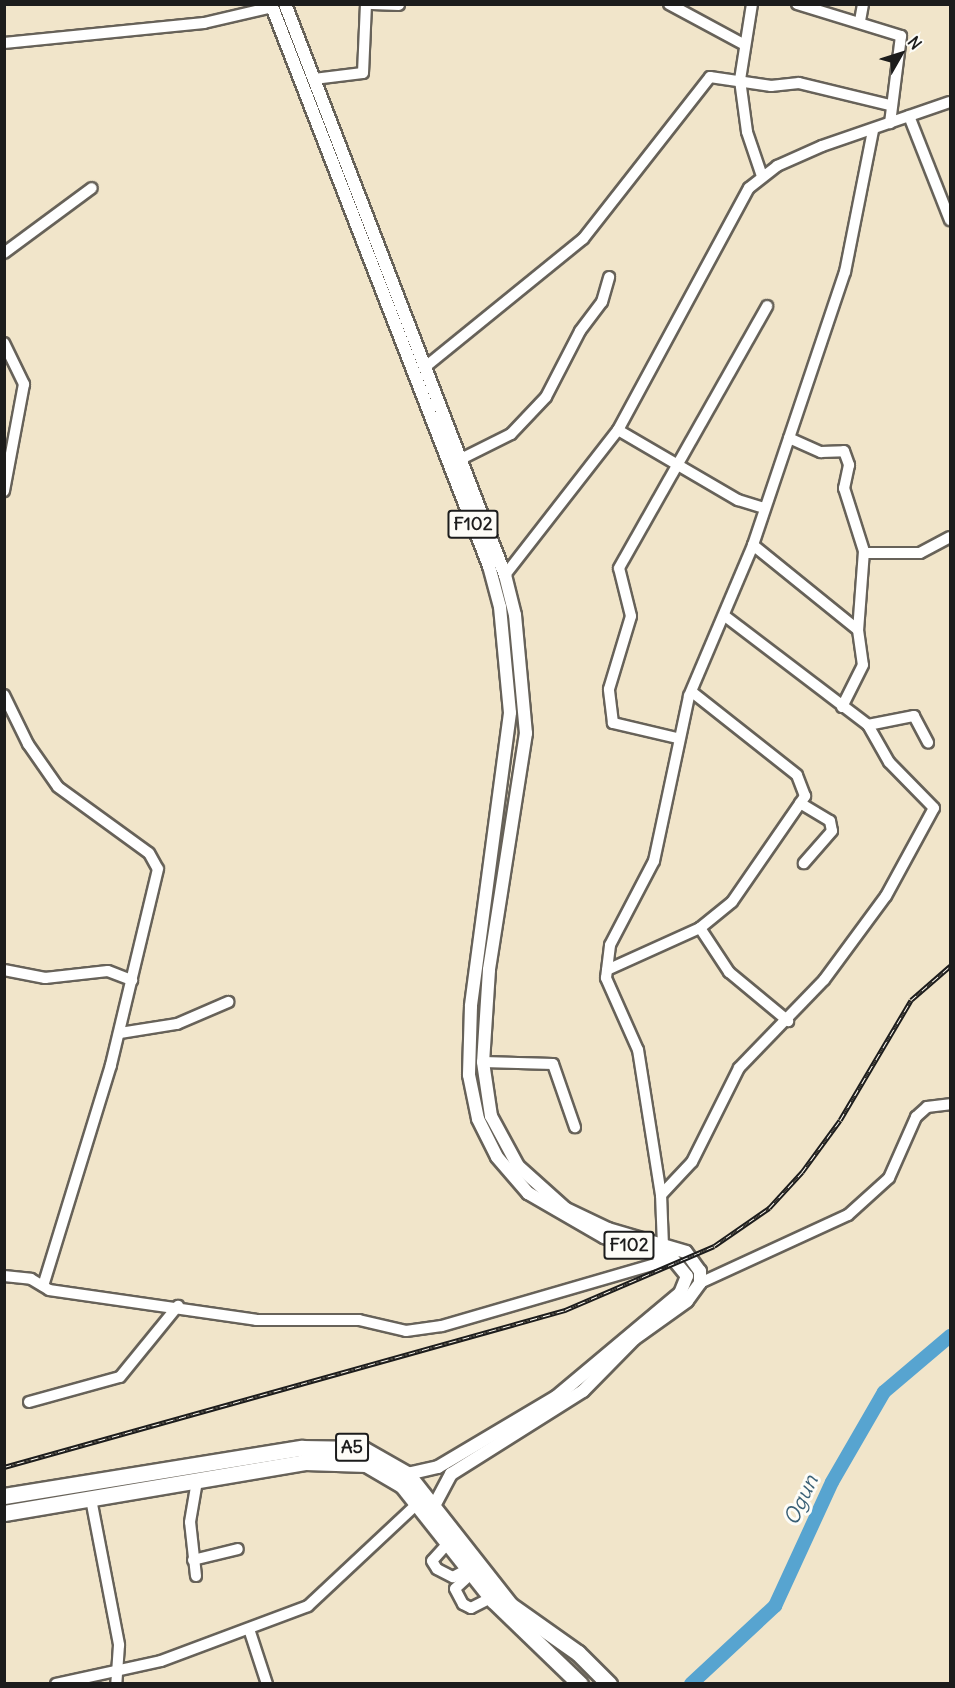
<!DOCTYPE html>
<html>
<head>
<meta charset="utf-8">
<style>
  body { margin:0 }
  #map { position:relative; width:955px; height:1688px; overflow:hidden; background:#f1e5ca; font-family:Delius,sans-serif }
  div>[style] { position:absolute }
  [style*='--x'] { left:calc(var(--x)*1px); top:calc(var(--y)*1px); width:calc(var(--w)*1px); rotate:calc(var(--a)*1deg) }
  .river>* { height:14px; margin:-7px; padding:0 7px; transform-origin:7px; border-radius:7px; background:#57a4d0 }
  .roads { filter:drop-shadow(2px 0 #676259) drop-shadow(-2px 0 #676259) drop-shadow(0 2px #676259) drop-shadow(0 -2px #676259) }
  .minor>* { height:10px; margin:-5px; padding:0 5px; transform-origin:5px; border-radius:5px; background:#fff }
  .major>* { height:12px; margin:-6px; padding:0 6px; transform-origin:6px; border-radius:6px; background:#fff }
  .highway>* { height:15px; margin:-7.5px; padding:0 7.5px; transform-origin:7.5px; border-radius:7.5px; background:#fff }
  .rail>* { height:4.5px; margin-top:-2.25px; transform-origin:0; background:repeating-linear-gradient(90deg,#fdfcf7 0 7px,#1c1c1c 0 14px); box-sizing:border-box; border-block:2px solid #1c1c1c }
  span { translate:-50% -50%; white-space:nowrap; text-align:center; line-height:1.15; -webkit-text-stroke:6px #fdfcf7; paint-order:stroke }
  .shield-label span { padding:2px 4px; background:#fdfcf7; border:2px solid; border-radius:4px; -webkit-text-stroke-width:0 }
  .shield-label { font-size:18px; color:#1c1c1c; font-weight:700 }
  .water-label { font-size:21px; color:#3a6076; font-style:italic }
  .frame { position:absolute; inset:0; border:6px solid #1c1c1c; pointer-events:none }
  .north { position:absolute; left:871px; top:24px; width:60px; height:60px; -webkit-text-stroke:4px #fdfcf7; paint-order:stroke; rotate:51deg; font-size:16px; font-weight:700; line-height:24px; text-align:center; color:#1c1c1c }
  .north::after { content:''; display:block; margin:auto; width:21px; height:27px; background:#1c1c1c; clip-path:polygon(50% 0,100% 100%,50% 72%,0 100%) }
</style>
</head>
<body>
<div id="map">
  <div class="river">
    <div style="--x:691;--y:1684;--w:115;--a:-42.9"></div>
    <div style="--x:775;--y:1606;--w:136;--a:-65.3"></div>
    <div style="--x:832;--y:1482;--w:104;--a:-60"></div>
    <div style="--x:884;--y:1392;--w:87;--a:-40.3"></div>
  </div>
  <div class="roads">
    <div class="minor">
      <div style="--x:372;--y:4;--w:27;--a:2"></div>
      <div style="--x:669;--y:4;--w:84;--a:28.4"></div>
      <div style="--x:752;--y:4;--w:77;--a:99"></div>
      <div style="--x:740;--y:80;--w:52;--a:82.3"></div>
      <div style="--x:747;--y:132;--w:46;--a:71.2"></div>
      <div style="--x:797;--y:4;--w:109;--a:17.1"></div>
      <div style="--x:901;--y:36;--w:88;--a:97.2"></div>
      <div style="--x:860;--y:21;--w:17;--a:-80"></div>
      <div style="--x:4;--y:43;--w:201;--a:-5.7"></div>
      <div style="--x:204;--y:23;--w:70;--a:-13.2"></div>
      <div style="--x:314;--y:79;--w:49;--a:-7"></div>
      <div style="--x:363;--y:73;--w:69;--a:-87.5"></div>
      <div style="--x:909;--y:116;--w:112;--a:68.5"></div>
      <div style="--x:4;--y:253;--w:109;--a:-36.5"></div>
      <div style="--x:4;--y:343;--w:46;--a:64"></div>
      <div style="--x:24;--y:384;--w:109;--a:100.6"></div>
      <div style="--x:424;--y:368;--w:205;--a:-39.1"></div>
      <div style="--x:583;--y:239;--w:206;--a:-51.9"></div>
      <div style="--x:710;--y:77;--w:62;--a:8.4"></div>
      <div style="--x:771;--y:86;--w:28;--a:-6"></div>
      <div style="--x:799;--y:83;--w:94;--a:13.6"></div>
      <div style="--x:618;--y:430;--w:139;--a:30.3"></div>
      <div style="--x:738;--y:500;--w:28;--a:17"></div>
      <div style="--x:789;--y:438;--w:35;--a:24"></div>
      <div style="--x:821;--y:452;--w:23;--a:-2"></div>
      <div style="--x:844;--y:451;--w:15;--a:70"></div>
      <div style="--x:849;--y:465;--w:24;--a:102"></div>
      <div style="--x:844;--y:488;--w:66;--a:72.4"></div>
      <div style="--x:864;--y:551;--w:79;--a:94.3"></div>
      <div style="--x:858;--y:630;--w:35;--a:82"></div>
      <div style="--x:863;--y:665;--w:47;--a:116.6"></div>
      <div style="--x:461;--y:459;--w:56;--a:-26.6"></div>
      <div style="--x:511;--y:434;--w:51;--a:-46.6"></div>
      <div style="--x:546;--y:397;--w:74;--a:-62.7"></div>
      <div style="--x:580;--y:331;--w:36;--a:-53"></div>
      <div style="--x:602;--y:302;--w:26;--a:-74"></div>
      <div style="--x:753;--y:545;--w:135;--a:39"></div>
      <div style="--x:864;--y:553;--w:56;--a:0"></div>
      <div style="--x:920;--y:553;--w:34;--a:-28"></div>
      <div style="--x:505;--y:575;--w:184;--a:-52.1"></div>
      <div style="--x:618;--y:430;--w:275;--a:-61.6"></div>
      <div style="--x:749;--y:188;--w:36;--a:-38"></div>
      <div style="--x:777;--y:166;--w:49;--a:-24"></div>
      <div style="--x:822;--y:146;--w:135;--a:-19"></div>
      <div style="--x:4;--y:695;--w:55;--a:63.9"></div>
      <div style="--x:28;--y:744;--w:52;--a:55.1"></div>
      <div style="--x:58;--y:787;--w:112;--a:36"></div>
      <div style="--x:149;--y:853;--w:18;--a:61"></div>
      <div style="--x:158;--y:869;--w:202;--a:103.5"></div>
      <div style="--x:111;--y:1065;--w:231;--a:107.1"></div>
      <div style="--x:868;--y:725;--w:47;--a:-11.1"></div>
      <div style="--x:914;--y:716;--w:30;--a:62"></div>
      <div style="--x:677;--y:738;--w:66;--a:-166.8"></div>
      <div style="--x:613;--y:723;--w:34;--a:-97"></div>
      <div style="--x:609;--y:689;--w:76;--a:-73.2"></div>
      <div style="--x:631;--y:616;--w:49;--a:-104"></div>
      <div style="--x:619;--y:568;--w:301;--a:-60.5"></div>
      <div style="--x:800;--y:803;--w:35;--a:31"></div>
      <div style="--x:830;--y:821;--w:10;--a:79"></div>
      <div style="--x:832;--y:831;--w:43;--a:131.2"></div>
      <div style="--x:700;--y:928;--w:53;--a:56.6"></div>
      <div style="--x:729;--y:972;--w:77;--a:39.7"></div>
      <div style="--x:4;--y:970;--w:42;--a:11"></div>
      <div style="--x:45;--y:978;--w:63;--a:-6.3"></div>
      <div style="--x:108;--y:971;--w:26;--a:21"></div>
      <div style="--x:607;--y:970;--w:102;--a:-24.3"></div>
      <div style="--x:700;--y:928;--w:41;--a:-39.1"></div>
      <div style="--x:732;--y:902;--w:129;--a:-55.4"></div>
      <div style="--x:805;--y:796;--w:22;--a:-111"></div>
      <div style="--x:797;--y:775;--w:134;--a:-141.7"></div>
      <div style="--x:120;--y:1033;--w:58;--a:-9"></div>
      <div style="--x:177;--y:1024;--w:56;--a:-23.3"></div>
      <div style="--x:483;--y:1062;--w:70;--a:1.6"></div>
      <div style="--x:553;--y:1064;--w:67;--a:70.8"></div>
      <div style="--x:661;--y:1195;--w:45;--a:-46.8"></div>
      <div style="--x:692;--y:1162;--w:105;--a:-63.4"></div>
      <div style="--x:739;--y:1068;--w:122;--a:-46"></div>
      <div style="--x:824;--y:980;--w:104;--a:-53.6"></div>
      <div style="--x:886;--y:896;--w:100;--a:-61.4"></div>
      <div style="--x:934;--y:808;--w:64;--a:-134.4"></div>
      <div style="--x:889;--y:762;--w:43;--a:-119.6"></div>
      <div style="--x:868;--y:725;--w:178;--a:-142.7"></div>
      <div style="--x:663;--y:1246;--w:51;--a:-92.2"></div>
      <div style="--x:661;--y:1195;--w:147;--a:-99"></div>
      <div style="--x:638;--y:1050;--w:79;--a:-114"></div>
      <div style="--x:606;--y:978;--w:33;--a:-83"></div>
      <div style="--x:610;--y:945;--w:95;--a:-62.4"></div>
      <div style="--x:654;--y:861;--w:169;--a:-78"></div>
      <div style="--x:689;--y:696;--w:164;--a:-67"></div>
      <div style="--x:753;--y:545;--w:288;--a:-71.4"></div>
      <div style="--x:845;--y:272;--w:145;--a:-78.8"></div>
      <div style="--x:4;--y:1276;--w:27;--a:6"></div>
      <div style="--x:31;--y:1279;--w:21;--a:31"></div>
      <div style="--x:49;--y:1290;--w:209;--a:8.2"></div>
      <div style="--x:256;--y:1320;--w:103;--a:0"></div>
      <div style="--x:359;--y:1320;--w:48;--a:13.2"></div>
      <div style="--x:406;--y:1331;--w:36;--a:-8"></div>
      <div style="--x:442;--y:1326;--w:241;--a:-16.2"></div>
      <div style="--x:700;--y:1283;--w:163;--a:-24.7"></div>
      <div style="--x:848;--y:1215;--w:55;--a:-42.1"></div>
      <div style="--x:889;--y:1178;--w:67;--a:-66.1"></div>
      <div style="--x:916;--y:1117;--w:15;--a:-42"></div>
      <div style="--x:927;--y:1107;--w:23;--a:-7"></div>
      <div style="--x:29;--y:1402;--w:94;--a:-15.4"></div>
      <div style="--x:120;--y:1377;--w:92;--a:-50.8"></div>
      <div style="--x:91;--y:1499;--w:149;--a:79.1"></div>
      <div style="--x:119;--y:1645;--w:39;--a:94"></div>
      <div style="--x:449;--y:1542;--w:25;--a:132"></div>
      <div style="--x:432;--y:1561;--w:9;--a:58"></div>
      <div style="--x:437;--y:1569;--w:18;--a:27"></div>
      <div style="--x:453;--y:1577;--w:17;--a:-28"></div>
      <div style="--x:193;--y:1560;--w:46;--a:-13.7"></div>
      <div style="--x:472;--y:1573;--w:23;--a:137"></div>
      <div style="--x:455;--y:1589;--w:17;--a:62"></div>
      <div style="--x:463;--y:1604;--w:9;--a:27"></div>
      <div style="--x:471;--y:1608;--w:22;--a:-27"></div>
      <div style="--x:196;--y:1576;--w:54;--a:-96.3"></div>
      <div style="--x:190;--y:1522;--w:42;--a:-80.3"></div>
      <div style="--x:250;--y:1632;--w:55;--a:71.9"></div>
      <div style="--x:56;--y:1684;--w:107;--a:-12.4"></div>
      <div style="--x:161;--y:1661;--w:157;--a:-20.5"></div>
      <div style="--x:308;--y:1606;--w:151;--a:-43.1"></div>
    </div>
    <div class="major">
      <div style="--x:271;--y:4;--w:603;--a:68.8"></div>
      <div style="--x:489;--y:566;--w:42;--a:75"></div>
      <div style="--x:500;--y:607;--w:106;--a:84.6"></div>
      <div style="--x:510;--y:713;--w:296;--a:97.6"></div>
      <div style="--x:471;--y:1006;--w:69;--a:91.7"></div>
      <div style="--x:469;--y:1075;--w:45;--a:78.4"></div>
      <div style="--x:478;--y:1119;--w:42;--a:63.4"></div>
      <div style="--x:497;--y:1157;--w:48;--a:49.3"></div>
      <div style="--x:528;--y:1193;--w:88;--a:30.1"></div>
      <div style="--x:604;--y:1237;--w:72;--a:17.7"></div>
      <div style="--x:673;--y:1259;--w:22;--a:51"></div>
      <div style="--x:687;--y:1276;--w:18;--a:112"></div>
      <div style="--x:680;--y:1293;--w:162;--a:140"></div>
      <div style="--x:556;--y:1397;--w:137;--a:149.3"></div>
      <div style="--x:438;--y:1467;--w:32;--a:167"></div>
      <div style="--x:285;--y:4;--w:612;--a:68.93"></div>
      <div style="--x:505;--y:575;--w:41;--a:76"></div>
      <div style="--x:515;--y:615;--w:119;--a:84.7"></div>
      <div style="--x:526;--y:733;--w:240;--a:98.9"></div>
      <div style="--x:489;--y:970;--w:92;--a:93.7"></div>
      <div style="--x:483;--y:1062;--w:55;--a:81.6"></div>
      <div style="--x:491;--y:1116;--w:57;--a:61.6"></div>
      <div style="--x:518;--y:1166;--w:64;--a:41.9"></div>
      <div style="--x:566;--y:1209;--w:47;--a:25.5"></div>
      <div style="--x:608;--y:1229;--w:81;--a:16.4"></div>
      <div style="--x:686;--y:1252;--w:24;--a:54"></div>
      <div style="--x:700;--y:1271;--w:12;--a:90"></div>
      <div style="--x:700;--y:1283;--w:22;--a:126"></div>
      <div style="--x:687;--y:1301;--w:65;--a:144.4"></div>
      <div style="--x:634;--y:1339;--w:73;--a:134.4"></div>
      <div style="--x:583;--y:1391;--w:156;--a:147.8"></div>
      <div style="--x:451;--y:1474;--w:34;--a:118"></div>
    </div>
    <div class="highway">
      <div style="--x:4;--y:1496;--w:302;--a:-9.2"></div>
      <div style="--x:302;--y:1448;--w:61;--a:0.9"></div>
      <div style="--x:363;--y:1449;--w:51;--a:29.6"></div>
      <div style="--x:407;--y:1474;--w:167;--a:51.8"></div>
      <div style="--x:510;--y:1605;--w:83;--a:35.2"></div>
      <div style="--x:578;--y:1653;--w:44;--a:45"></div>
      <div style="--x:4;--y:1513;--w:305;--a:-9.6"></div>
      <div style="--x:305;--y:1462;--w:61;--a:1.9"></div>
      <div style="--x:366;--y:1464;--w:42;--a:30.3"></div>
      <div style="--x:402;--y:1485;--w:147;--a:51.6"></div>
      <div style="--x:493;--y:1600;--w:121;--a:44"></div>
    </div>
  </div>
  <div class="rail">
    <div style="--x:4;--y:1467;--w:583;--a:-15.63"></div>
    <div style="--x:565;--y:1310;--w:162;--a:-23.2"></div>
    <div style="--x:714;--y:1246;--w:67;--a:-34.6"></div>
    <div style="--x:769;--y:1208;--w:49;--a:-47.5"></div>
    <div style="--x:802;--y:1172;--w:64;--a:-53.8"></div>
    <div style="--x:840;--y:1120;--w:139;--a:-59.4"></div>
    <div style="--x:911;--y:1000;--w:52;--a:-41.1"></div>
  </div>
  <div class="shield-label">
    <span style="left:473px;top:524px">F102</span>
    <span style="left:629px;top:1245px">F102</span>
    <span style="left:352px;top:1447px">A5</span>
  </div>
  <div class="water-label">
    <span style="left:801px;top:1500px;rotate:-65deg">Ogun</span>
  </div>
  <div class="frame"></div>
  <div class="north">N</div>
</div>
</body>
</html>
